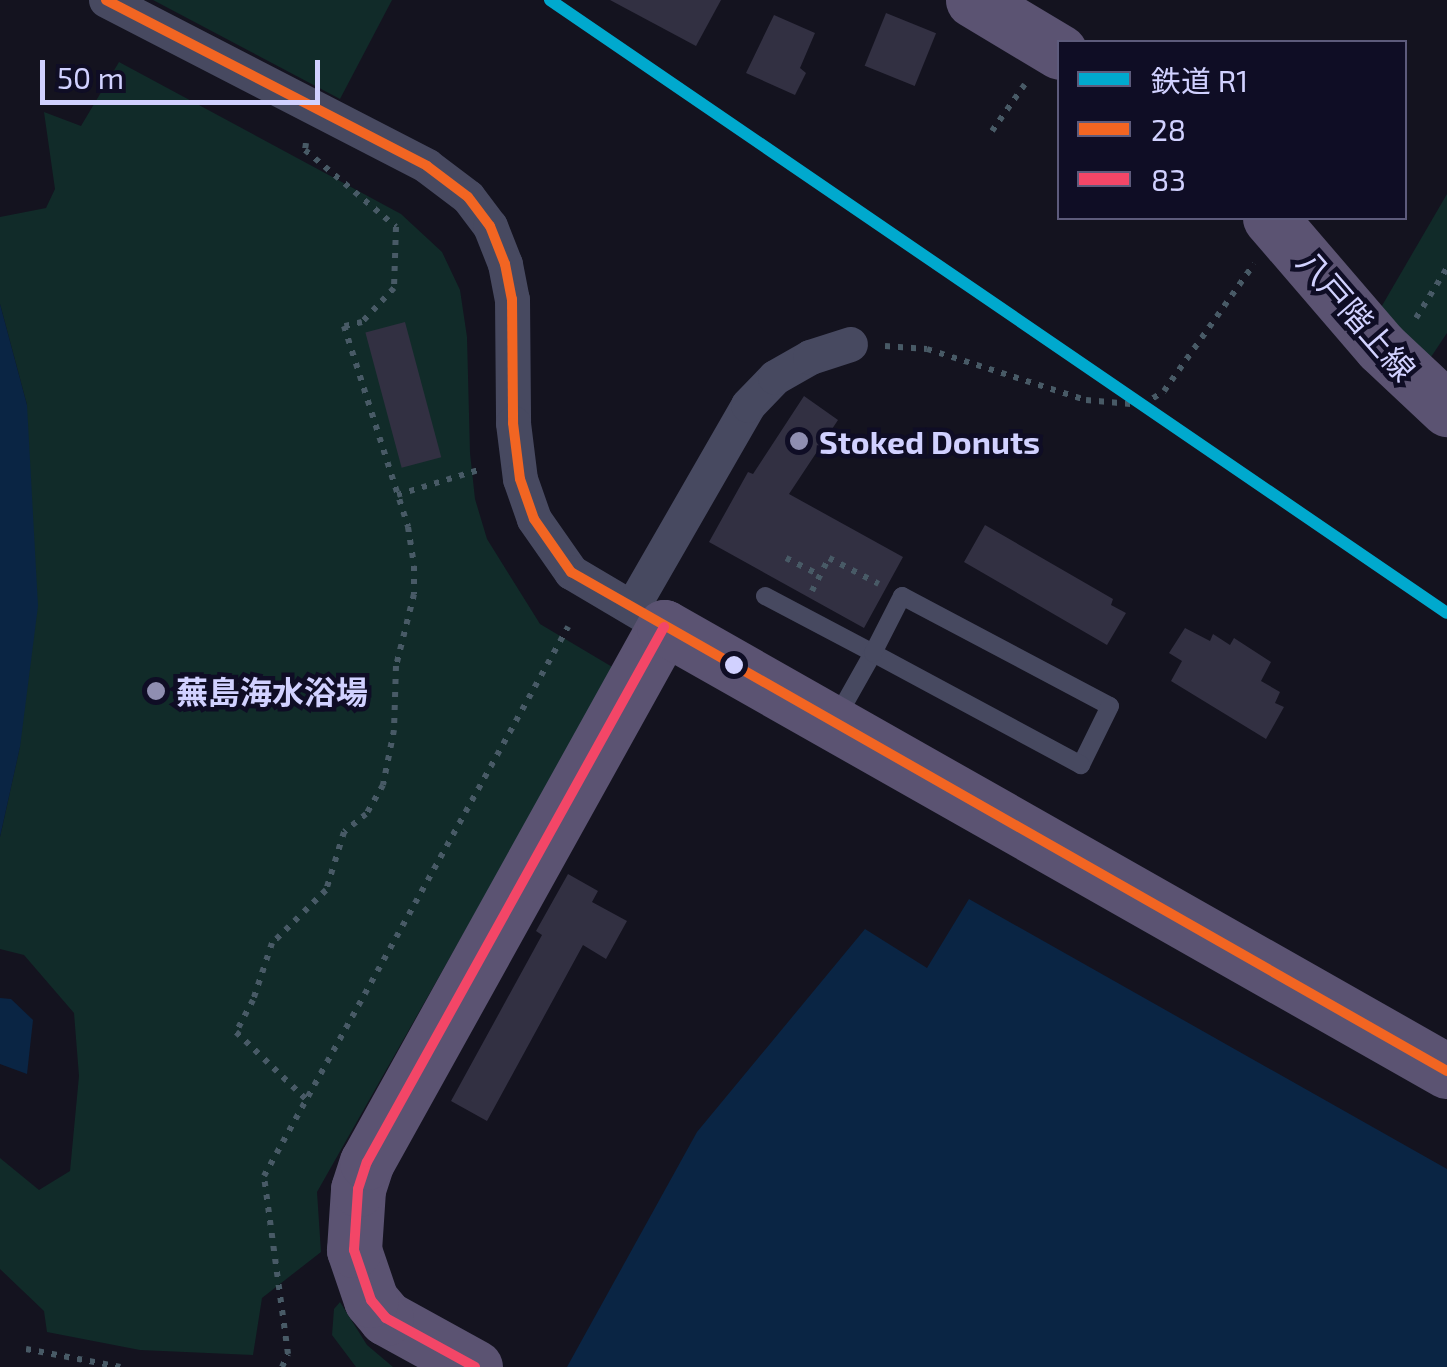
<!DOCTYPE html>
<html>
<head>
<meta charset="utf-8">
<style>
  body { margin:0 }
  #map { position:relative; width:1447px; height:1367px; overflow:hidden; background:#14131f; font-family:"Exo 2","Noto Sans JP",sans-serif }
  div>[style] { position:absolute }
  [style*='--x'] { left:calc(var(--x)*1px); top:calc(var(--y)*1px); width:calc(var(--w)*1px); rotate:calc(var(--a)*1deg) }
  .green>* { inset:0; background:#112b29 }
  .water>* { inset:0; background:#0a2544 }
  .building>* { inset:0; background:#323042; transform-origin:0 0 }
  .path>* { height:6px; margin-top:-3px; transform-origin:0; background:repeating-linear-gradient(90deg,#485a66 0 5px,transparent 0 13px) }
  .lane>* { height:18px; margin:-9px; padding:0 9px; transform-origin:9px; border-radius:9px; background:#474960 }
  .street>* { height:35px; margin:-17.5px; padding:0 17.5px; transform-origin:17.5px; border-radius:17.5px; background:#474960 }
  .primary>* { height:55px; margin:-27.5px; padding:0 27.5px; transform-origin:27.5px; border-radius:27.5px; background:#5b5372 }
  .bus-1>* { height:10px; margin:-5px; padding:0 5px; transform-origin:5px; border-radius:5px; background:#f26522 }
  .bus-2>* { height:10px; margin:-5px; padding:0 5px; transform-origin:5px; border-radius:5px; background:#f34667 }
  .rail-1>* { height:12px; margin:-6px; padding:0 6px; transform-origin:6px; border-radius:6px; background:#00a9ce }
  .dots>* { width:28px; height:28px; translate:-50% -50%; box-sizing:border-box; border:5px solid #0f0d25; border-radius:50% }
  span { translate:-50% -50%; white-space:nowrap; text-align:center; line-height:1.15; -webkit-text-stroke:9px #0f0d25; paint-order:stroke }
  .street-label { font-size:32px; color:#d1d1ff }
  .poi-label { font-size:32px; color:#d1d1ff; font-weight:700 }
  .left { translate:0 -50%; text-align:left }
  .legend { position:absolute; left:1057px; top:40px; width:350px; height:180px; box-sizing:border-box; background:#0f0d25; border:2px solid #5d5b7c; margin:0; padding:12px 18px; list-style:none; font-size:30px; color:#d1d1ff }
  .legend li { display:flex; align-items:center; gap:20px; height:50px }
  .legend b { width:50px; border:2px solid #5d5b7c }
  .scale { position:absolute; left:40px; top:60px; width:280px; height:45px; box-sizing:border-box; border:5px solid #d1d1ff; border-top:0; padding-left:12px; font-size:30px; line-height:35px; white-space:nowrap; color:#d1d1ff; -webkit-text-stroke:8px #0f0d25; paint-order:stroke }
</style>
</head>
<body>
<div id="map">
  <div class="green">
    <div style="clip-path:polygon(153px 0,392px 0,340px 99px)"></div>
    <div style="clip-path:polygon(119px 62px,401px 214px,442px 252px,460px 290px,467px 337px,470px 453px,475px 499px,487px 539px,540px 624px,614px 668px,317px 1192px,321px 1252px,262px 1298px,253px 1355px,140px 1350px,47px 1332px,44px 1311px,0 1269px,0 1158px,39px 1190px,70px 1171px,79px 1076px,74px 1013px,24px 955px,0 949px,0 837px,20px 746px,27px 405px,0 304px,0 217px,46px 208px,55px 189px,44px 112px,81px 126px)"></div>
    <div style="clip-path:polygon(1447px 194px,1447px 333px,1427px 363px,1376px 316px)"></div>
    <div style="clip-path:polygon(340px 1302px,367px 1345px,393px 1367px,356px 1367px,332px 1335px,334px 1309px)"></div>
  </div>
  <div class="water">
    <div style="clip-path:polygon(0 304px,27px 405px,38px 606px,20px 747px,0 837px)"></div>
    <div style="clip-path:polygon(969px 899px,1447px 1169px,1447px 1367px,567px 1367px,697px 1132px,865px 929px,927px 968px)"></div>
    <div style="clip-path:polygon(0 998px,11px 999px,33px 1020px,27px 1074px,0 1064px)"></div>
  </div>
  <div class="building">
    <div style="clip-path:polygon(610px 0,721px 0,696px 46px)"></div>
    <div style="left:886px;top:13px;width:54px;height:57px;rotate:22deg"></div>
    <div style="clip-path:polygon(774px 15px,815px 33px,800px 68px,806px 73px,795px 95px,746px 73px)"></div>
    <div style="left:405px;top:322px;width:140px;height:41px;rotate:75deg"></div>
    <div style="clip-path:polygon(804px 396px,838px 420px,789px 494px,903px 557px,864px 628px,709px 542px,748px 472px,753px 474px)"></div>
    <div style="clip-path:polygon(985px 525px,1113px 599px,1111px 605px,1126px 613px,1107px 645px,964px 562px)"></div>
    <div style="clip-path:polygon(1185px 628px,1210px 641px,1213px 634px,1230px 645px,1234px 638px,1271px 662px,1261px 681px,1280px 692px,1275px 703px,1284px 707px,1266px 739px,1171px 681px,1182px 661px,1169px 653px)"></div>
    <div style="clip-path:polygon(568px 874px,598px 891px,592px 902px,627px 921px,606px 959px,583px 945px,487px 1121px,451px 1101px,542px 935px,536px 931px)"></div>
  </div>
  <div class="path">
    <div style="--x:992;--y:131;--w:57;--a:-54.9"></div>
    <div style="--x:306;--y:143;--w:7;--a:98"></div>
    <div style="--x:305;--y:150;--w:119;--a:40.2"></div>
    <div style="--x:396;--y:227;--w:61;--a:91.9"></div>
    <div style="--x:394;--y:288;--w:47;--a:133.3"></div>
    <div style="--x:362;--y:322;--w:18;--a:167"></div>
    <div style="--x:344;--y:326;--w:211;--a:72.3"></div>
    <div style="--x:408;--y:527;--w:39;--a:81"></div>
    <div style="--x:414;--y:566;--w:28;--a:90"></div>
    <div style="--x:414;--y:594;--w:74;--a:104"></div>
    <div style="--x:396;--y:666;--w:64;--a:91.8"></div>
    <div style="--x:394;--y:730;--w:56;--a:101.3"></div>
    <div style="--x:383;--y:785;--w:34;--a:120"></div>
    <div style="--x:366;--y:814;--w:28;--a:141"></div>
    <div style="--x:344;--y:832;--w:61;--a:107.2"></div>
    <div style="--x:326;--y:890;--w:76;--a:135.5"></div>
    <div style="--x:272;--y:943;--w:60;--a:108.4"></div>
    <div style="--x:253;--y:1000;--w:36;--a:118"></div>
    <div style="--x:236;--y:1032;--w:98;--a:43.8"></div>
    <div style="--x:1416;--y:318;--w:59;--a:-58.2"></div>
    <div style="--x:885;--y:346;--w:42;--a:4.1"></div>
    <div style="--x:927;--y:349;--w:167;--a:17.8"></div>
    <div style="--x:1086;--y:400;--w:56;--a:5.1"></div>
    <div style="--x:1142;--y:405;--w:26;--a:-32"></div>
    <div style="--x:1164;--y:391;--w:156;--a:-54.7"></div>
    <div style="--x:397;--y:495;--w:89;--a:-17"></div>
    <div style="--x:786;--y:558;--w:38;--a:27"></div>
    <div style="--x:812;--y:591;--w:37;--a:-63"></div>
    <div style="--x:829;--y:558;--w:56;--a:27.5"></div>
    <div style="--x:26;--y:1349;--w:96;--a:10.8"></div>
    <div style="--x:282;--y:1367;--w:14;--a:-65"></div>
    <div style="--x:288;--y:1354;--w:180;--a:-97.7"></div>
    <div style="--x:264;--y:1176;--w:628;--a:-61.03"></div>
  </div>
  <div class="lane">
    <div style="--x:765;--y:596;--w:122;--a:27.8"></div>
    <div style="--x:873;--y:653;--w:73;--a:119.4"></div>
    <div style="--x:902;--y:596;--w:235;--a:27.9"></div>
    <div style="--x:1110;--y:706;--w:66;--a:116.2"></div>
    <div style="--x:1081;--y:765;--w:236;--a:-151.7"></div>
    <div style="--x:873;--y:653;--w:64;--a:-63"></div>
  </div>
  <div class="street">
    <div style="--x:106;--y:0;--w:361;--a:27.3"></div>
    <div style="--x:427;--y:166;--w:51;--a:37.1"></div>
    <div style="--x:468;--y:197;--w:36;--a:53"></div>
    <div style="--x:490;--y:226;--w:41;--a:68.5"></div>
    <div style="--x:505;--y:264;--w:36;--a:79"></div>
    <div style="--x:512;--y:299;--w:124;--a:89.5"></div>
    <div style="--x:513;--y:423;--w:56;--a:82.9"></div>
    <div style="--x:520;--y:479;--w:42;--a:70.7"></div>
    <div style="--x:534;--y:519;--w:65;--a:55.1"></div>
    <div style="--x:571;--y:572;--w:108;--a:30.6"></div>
    <div style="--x:632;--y:607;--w:233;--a:-60.1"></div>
    <div style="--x:748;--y:405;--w:39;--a:-46"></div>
    <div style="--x:775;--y:377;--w:40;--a:-29.7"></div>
    <div style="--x:810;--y:357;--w:42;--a:-18"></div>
  </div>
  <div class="primary">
    <div style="--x:973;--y:0;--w:101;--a:30.9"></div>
    <div style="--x:1270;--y:218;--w:170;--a:49.3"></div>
    <div style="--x:1381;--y:347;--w:91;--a:43.2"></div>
    <div style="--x:475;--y:1367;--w:102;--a:-151.2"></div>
    <div style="--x:386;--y:1318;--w:23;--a:-130"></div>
    <div style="--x:371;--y:1300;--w:53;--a:-108.8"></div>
    <div style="--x:354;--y:1250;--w:61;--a:-86.2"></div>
    <div style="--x:358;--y:1189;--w:28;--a:-72"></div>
    <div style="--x:367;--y:1162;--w:612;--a:-60.96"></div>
    <div style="--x:664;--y:627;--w:900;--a:29.56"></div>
  </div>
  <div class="bus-1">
    <div style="--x:106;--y:0;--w:361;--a:27.3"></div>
    <div style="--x:427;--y:166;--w:51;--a:37.1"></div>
    <div style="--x:468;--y:197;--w:36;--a:53"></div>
    <div style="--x:490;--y:226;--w:41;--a:68.5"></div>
    <div style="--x:505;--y:264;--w:36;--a:79"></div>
    <div style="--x:512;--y:299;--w:124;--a:89.5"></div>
    <div style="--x:513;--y:423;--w:56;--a:82.9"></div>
    <div style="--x:520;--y:479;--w:42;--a:70.7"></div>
    <div style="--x:534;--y:519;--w:65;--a:55.1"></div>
    <div style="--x:571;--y:572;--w:1008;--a:29.67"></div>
  </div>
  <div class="bus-2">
    <div style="--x:475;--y:1367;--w:102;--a:-151.2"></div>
    <div style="--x:386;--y:1318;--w:23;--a:-130"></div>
    <div style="--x:371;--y:1300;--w:53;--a:-108.8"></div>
    <div style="--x:354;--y:1250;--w:61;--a:-86.2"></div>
    <div style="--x:358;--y:1189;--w:28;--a:-72"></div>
    <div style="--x:367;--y:1162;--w:612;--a:-60.96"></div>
  </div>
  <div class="rail-1">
    <div style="--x:550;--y:0;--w:1086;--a:34.35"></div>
  </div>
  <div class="dots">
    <div style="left:799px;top:441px;background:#8f8eb1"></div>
    <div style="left:734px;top:665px;background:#d1d1ff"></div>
    <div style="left:156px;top:691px;background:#8f8eb1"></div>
  </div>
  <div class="street-label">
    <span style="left:1357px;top:315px;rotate:49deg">八戸階上線</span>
  </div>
  <div class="poi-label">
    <span class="left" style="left:819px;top:441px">Stoked Donuts</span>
    <span class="left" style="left:176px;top:691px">蕪島海水浴場</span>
  </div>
  <ul class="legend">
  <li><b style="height:12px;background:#00a9ce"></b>鉄道 R1</li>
  <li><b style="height:12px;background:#f26522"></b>28</li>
  <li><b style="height:12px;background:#f34667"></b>83</li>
  </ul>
  <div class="scale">50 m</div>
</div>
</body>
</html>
